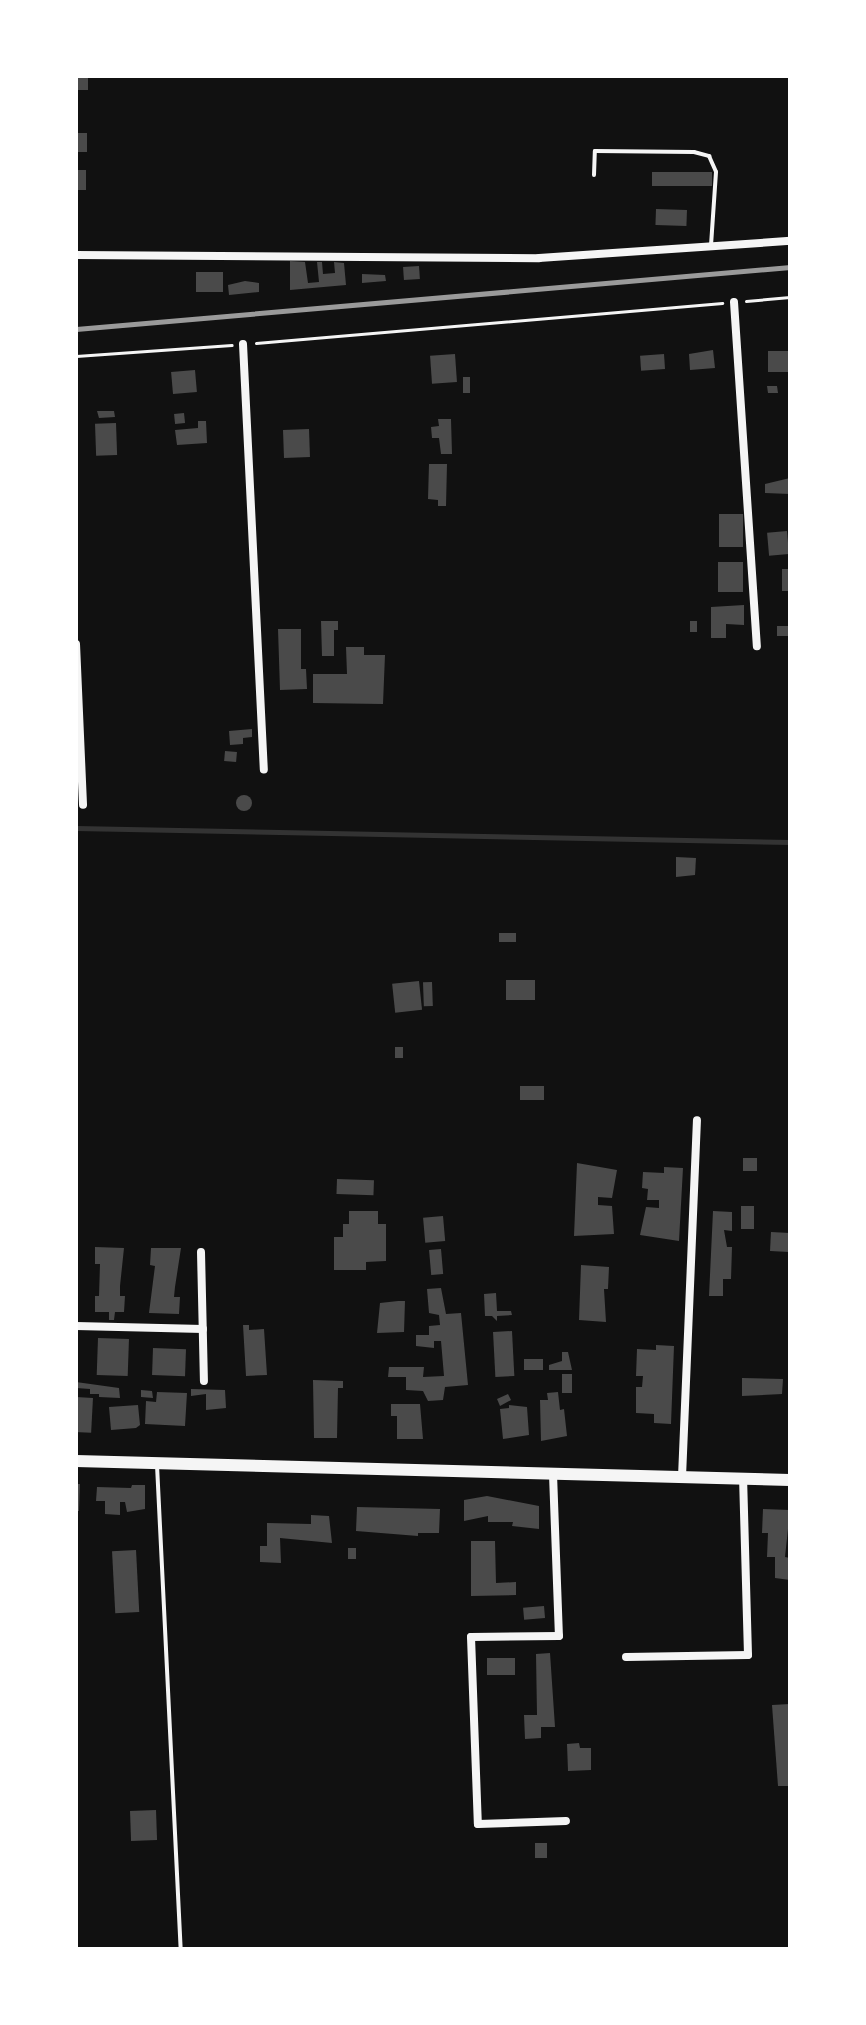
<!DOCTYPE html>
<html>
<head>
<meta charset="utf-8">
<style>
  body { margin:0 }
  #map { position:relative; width:866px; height:2025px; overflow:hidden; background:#111; font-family:Commissioner,sans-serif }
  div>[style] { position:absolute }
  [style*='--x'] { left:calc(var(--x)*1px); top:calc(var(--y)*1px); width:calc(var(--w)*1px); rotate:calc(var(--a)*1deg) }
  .stream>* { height:5px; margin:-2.5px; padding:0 2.5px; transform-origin:2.5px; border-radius:2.5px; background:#333 }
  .building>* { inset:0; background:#4a4a4a; transform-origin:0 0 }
  .round { border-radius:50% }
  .path>* { height:3px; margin:-1.5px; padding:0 1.5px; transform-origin:1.5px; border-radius:1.5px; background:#f5f5f5 }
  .service>* { height:4px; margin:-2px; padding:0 2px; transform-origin:2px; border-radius:2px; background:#f5f5f5 }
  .minor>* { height:8px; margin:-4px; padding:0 4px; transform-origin:4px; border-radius:4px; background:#f5f5f5 }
  .secondary>* { height:12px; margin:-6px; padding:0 6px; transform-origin:6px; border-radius:6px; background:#f5f5f5 }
  .rail>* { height:5px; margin:-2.5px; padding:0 2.5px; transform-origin:2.5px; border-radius:2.5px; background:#9a9a9a }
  span { translate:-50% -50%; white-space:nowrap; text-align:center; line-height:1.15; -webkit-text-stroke:6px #fff; paint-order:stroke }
  .frame { position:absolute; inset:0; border:78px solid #fff; pointer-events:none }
</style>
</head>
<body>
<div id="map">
  <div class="stream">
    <div style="--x:76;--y:828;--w:714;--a:1.12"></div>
  </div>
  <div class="building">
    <div style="left:76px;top:76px;width:12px;height:14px"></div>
    <div style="left:76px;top:133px;width:11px;height:19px"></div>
    <div style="left:76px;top:170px;width:10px;height:20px"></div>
    <div style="left:652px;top:172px;width:60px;height:14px"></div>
    <div style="left:656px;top:209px;width:31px;height:16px;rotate:2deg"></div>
    <div style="clip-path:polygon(290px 261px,305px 262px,308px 283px,319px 282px,317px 262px,322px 262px,323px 274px,335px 273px,334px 262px,344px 263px,346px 285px,290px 290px)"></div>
    <div style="left:419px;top:266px;width:13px;height:16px;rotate:86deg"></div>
    <div style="left:196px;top:272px;width:27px;height:20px"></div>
    <div style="clip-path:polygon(362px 274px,385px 275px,386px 281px,362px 283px)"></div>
    <div style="clip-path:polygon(245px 281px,259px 283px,259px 292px,229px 295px,228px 285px)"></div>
    <div style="clip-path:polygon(713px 350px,715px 368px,690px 370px,689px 354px)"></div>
    <div style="left:790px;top:351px;width:21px;height:22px;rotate:90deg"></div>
    <div style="left:455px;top:354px;width:28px;height:25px;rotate:86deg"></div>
    <div style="left:664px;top:354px;width:15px;height:24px;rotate:86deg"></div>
    <div style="left:195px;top:370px;width:22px;height:24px;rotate:85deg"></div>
    <div style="left:470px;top:377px;width:16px;height:7px;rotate:90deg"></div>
    <div style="clip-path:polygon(767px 386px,777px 386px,778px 393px,768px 393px)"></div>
    <div style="clip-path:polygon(97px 411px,114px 411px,115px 417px,99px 418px)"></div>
    <div style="left:184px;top:413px;width:10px;height:10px;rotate:84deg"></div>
    <div style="clip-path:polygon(438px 419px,451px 419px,452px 454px,441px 454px,439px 438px,432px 438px,431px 427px,439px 426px)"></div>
    <div style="clip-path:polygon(198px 421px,206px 421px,207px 443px,177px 445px,175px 430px,198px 428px)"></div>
    <div style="left:116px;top:423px;width:32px;height:21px;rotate:88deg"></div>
    <div style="left:309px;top:429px;width:28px;height:26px;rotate:88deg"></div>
    <div style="clip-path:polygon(429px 464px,447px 464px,446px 506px,438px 506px,438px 500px,428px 499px)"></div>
    <div style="clip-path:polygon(790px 478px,790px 494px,765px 493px,765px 484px)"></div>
    <div style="left:719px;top:514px;width:24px;height:33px"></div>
    <div style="left:787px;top:531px;width:23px;height:20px;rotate:85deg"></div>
    <div style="left:718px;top:562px;width:25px;height:30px"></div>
    <div style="left:782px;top:569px;width:8px;height:22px"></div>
    <div style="clip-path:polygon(744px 605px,744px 625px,726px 624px,726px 638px,711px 638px,711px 607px)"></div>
    <div style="clip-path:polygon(321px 621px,338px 621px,338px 630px,334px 630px,334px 656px,322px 656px)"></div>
    <div style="left:690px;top:621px;width:7px;height:11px"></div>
    <div style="left:777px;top:626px;width:13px;height:10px"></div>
    <div style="clip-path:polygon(278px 629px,301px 629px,301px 669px,306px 669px,307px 689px,280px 690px)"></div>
    <div style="clip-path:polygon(346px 647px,364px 647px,364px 655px,385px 655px,383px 704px,313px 703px,313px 674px,347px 674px)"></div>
    <div style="clip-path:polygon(252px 729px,252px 737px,243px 738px,243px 744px,230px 745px,229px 731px)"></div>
    <div style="left:225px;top:751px;width:12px;height:10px;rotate:5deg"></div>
    <div class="round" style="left:236px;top:795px;width:16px;height:16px"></div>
    <div style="clip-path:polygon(676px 857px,696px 858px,695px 875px,676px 877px)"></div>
    <div style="left:499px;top:933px;width:17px;height:9px"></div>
    <div style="left:506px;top:980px;width:29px;height:20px"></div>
    <div style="left:419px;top:981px;width:29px;height:27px;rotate:84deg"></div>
    <div style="left:432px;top:982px;width:24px;height:9px;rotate:88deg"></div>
    <div style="left:395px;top:1047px;width:8px;height:11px"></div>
    <div style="left:544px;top:1086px;width:14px;height:24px;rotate:90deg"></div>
    <div style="left:743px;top:1158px;width:14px;height:13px"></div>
    <div style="clip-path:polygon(577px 1163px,617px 1170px,612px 1198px,598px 1197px,598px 1205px,612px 1206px,614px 1234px,574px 1236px)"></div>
    <div style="clip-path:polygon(664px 1167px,683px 1168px,679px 1241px,640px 1235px,646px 1207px,659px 1208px,659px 1200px,647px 1200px,648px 1189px,642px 1188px,643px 1172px,664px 1173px)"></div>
    <div style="left:337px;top:1179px;width:37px;height:15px;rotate:2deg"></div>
    <div style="left:741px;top:1206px;width:13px;height:23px"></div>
    <div style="clip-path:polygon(349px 1211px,378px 1211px,378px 1224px,386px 1224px,386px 1261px,366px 1262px,366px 1270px,334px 1270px,334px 1237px,343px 1237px,343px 1224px,349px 1224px)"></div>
    <div style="clip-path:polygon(713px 1211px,732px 1212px,732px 1231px,724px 1230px,727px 1247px,732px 1247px,731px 1279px,723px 1279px,723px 1296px,709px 1296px)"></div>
    <div style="left:443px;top:1216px;width:25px;height:20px;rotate:85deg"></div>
    <div style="left:771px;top:1232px;width:19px;height:19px;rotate:3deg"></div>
    <div style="clip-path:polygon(95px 1247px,124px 1248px,120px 1286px,120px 1296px,125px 1296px,124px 1312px,115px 1312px,114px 1320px,109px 1320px,109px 1312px,95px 1312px,95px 1296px,99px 1296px,100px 1264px,95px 1264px)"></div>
    <div style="clip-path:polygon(151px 1248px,181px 1248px,175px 1287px,174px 1297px,180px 1297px,179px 1314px,149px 1313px,155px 1266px,150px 1265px)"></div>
    <div style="left:441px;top:1249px;width:25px;height:12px;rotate:85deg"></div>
    <div style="clip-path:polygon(581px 1265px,609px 1267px,608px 1289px,604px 1289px,606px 1322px,579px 1320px)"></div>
    <div style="clip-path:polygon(441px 1288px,446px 1314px,461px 1313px,468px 1385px,445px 1387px,443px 1400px,428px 1401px,423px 1391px,406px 1390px,406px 1377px,388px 1377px,389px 1367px,424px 1367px,423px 1377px,444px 1376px,441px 1341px,434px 1341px,434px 1348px,416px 1346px,416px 1335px,429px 1335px,429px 1326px,440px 1325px,439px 1315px,429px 1313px,427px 1289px)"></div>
    <div style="clip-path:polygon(496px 1293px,497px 1311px,511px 1311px,512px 1315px,497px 1316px,497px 1321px,492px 1316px,485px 1316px,484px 1294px)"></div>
    <div style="clip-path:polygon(398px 1301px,405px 1301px,404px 1332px,377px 1333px,380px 1303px)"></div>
    <div style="clip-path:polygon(243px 1325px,249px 1325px,249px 1330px,264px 1329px,267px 1375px,246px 1376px)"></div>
    <div style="left:512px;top:1331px;width:45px;height:19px;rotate:87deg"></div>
    <div style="left:98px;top:1338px;width:31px;height:37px;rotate:2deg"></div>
    <div style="clip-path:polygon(656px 1345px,674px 1346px,671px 1424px,654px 1423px,654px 1414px,636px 1413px,636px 1387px,642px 1387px,643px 1376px,636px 1376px,637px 1349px,656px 1350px)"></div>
    <div style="left:153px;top:1348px;width:33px;height:27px;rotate:2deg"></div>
    <div style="clip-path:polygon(562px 1352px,568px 1352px,572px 1370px,549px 1370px,549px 1365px,562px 1361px)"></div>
    <div style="left:543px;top:1359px;width:11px;height:19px;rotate:90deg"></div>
    <div style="left:562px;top:1374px;width:10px;height:19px"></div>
    <div style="clip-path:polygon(742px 1378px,783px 1379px,782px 1394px,742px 1396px)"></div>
    <div style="clip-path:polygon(313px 1380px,343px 1381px,343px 1388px,338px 1388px,337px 1438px,314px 1438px)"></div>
    <div style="clip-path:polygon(76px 1382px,119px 1388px,120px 1398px,99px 1397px,99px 1394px,90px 1394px,90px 1389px,76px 1388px)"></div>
    <div style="clip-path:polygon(191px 1389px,225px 1390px,226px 1408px,206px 1410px,206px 1394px,191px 1396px)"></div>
    <div style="clip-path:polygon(141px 1390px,152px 1391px,153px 1398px,141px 1397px)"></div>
    <div style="clip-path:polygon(157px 1392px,187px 1393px,185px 1426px,145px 1424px,146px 1401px,156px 1402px)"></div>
    <div style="clip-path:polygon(558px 1392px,560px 1410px,564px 1409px,567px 1436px,541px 1441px,540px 1400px,548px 1400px,547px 1393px)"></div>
    <div style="clip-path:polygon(508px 1394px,511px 1400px,500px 1406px,497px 1399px)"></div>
    <div style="left:76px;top:1397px;width:17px;height:35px;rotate:3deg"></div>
    <div style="clip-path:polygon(391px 1404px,420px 1404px,423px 1439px,397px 1439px,397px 1416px,391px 1416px)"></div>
    <div style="clip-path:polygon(138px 1405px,140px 1425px,136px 1428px,111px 1430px,109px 1407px)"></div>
    <div style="clip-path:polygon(509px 1405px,527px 1407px,529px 1435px,503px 1439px,500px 1409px,509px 1408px)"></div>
    <div style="clip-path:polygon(76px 1484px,80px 1484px,79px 1511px,76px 1511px)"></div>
    <div style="clip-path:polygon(132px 1485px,145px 1485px,145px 1509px,127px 1512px,125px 1502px,120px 1502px,120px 1515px,105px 1514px,105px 1501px,96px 1501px,97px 1487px,131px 1488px)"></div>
    <div style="clip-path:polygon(487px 1496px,539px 1506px,539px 1529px,512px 1526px,513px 1522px,488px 1522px,488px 1516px,464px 1521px,464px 1500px)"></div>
    <div style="clip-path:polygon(357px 1507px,440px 1509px,439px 1533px,418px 1533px,418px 1536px,356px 1531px)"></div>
    <div style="clip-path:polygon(763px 1509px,790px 1510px,785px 1557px,790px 1558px,790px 1580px,775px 1578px,775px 1557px,767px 1557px,768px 1533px,762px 1533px)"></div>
    <div style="clip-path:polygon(311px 1515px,329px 1516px,332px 1543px,280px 1538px,281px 1563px,260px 1562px,260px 1546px,267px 1546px,267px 1523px,311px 1524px)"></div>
    <div style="clip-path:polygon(471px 1541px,495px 1541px,496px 1583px,516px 1582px,516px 1595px,471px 1596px)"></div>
    <div style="left:348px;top:1548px;width:8px;height:11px"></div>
    <div style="left:136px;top:1550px;width:62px;height:24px;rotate:87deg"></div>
    <div style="left:544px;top:1606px;width:12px;height:21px;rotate:85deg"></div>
    <div style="clip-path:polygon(550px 1653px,555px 1727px,541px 1727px,541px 1738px,525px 1739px,524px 1715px,537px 1715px,536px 1654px)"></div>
    <div style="left:515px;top:1658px;width:17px;height:28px;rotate:90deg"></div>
    <div style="clip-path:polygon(790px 1704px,790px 1786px,778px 1786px,772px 1705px)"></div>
    <div style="clip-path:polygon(579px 1743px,580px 1748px,591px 1748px,591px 1770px,568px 1771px,567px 1744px)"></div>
    <div style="left:156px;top:1810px;width:30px;height:26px;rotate:88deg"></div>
    <div style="left:535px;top:1843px;width:12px;height:15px"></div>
  </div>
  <div class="path">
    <div style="--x:746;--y:301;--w:44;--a:-5.2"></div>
    <div style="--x:256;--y:343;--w:468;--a:-4.9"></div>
    <div style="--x:76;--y:356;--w:156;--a:-4"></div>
  </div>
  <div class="service">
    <div style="--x:594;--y:175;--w:24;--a:-88"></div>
    <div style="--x:595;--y:151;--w:99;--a:0.6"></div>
    <div style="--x:694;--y:152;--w:16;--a:15"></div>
    <div style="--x:709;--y:156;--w:17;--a:66"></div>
    <div style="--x:716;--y:172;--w:74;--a:93.9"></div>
    <div style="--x:157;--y:1465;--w:485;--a:87.2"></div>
  </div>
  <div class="minor">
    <div style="--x:76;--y:255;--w:463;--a:0.4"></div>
    <div style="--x:539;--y:258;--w:252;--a:-3.9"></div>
    <div style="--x:734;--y:302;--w:345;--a:86.2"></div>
    <div style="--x:243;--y:344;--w:426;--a:87.2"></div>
    <div style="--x:76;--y:644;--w:161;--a:87.5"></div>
    <div style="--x:201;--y:1252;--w:129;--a:88.7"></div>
    <div style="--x:76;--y:1326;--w:127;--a:1.4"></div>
    <div style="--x:553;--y:1474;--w:162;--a:87.9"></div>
    <div style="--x:559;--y:1636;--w:88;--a:179.3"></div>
    <div style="--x:471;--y:1637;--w:187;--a:87.9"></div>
    <div style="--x:478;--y:1824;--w:88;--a:-2"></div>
    <div style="--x:682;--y:1477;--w:357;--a:-87.6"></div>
    <div style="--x:626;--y:1657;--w:122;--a:-0.9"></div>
    <div style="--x:748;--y:1655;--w:176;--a:-91.6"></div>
  </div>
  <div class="secondary">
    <div style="--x:76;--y:1461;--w:714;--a:1.52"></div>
  </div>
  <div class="rail">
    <div style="--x:76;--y:329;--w:717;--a:-4.96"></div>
  </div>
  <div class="frame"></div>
</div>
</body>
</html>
